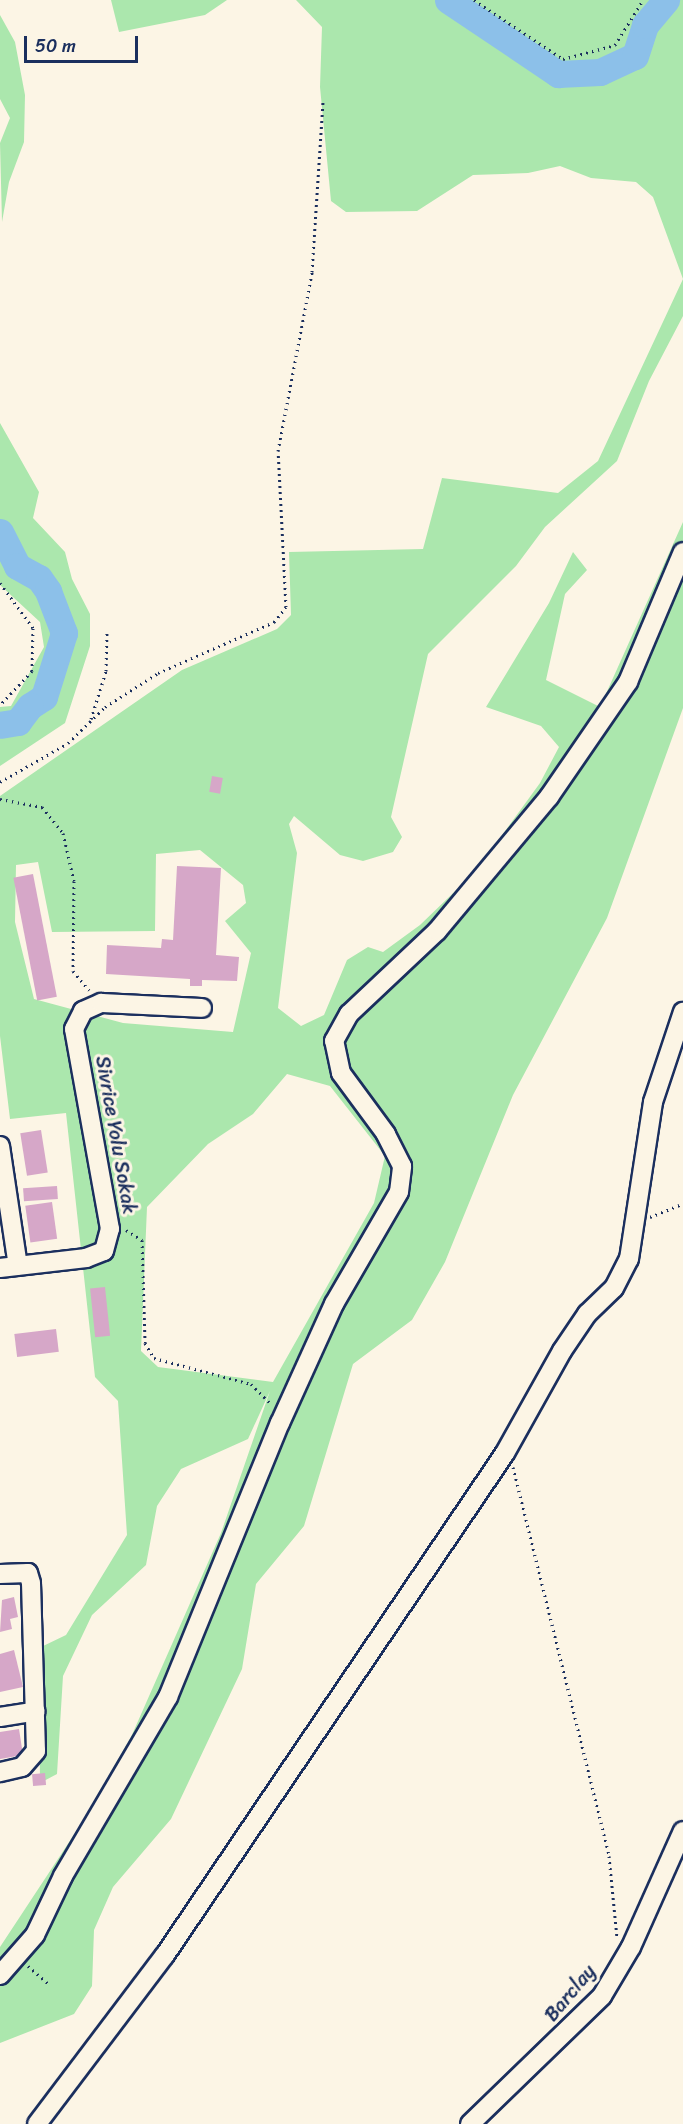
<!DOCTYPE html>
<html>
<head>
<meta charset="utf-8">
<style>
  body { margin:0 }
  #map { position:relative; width:683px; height:2124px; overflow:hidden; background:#fcf5e5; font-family:Sriracha,sans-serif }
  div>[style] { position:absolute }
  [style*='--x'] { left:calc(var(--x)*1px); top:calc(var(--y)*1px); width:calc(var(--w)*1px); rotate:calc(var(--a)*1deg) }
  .green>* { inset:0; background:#abe7ad }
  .river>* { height:27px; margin:-13.5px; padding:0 13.5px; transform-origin:13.5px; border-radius:13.5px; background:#8cc0e9 }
  .building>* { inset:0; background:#d6a7c8; transform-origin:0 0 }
  .path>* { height:3px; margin-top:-1.5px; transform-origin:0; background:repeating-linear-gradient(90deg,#1b2f5e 0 1.5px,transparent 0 6px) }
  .roads { filter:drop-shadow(2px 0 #1b2f5e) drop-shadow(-2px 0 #1b2f5e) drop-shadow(0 2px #1b2f5e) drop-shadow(0 -2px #1b2f5e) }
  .minor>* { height:18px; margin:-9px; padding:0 9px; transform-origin:9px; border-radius:9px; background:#fcf5e5 }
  span { translate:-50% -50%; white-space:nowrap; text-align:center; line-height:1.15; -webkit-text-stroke:6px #fcf5e5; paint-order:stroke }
  .street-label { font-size:20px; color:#1b2f5e }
  .scale { position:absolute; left:24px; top:36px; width:114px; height:27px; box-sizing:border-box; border:3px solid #1b2f5e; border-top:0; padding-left:8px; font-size:18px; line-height:21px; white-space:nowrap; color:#1b2f5e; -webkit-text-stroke:4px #fcf5e5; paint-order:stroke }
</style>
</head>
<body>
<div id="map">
  <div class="green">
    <div style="clip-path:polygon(111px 0,227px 0,205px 15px,119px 32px)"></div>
    <div style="clip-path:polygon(evenodd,296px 0,683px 0,683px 316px,649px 381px,617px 461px,545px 527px,516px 566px,428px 654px,391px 817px,402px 837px,393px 852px,363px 861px,340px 855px,294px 816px,289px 824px,297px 853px,278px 1008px,301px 1026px,324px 1015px,347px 960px,368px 947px,383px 952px,420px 925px,476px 871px,540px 783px,559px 747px,541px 726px,486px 707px,549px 603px,573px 552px,587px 570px,565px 594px,546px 680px,600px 707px,683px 522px,683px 708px,607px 918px,513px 1095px,445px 1262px,412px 1320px,353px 1364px,304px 1526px,256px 1584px,242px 1669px,171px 1819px,113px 1887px,94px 1930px,92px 1986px,74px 2014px,0 2043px,0 1947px,81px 1824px,131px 1737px,221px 1533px,270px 1391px,248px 1439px,181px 1469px,157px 1506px,146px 1565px,92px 1615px,63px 1676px,57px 1774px,40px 1783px,39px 1648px,66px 1635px,127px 1535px,118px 1401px,95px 1377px,66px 1113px,10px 1119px,0 1036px,0 796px,182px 670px,277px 629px,291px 615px,289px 552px,423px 549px,442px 478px,558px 493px,598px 461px,683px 279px,653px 197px,636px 182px,591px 178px,560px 166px,528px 173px,473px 175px,417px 211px,346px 212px,331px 201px,320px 87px,322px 27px,296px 0,200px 850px,243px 885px,246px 903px,225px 921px,251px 953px,233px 1032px,123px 1023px,34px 999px,15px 922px,16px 865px,38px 862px,52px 932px,155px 931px,156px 854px,200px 850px,296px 0,287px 1074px,330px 1086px,385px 1156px,374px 1203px,273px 1382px,158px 1367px,141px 1351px,147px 1207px,208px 1144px,253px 1114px,287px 1074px)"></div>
    <div style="clip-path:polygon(0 15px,15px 42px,25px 95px,24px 142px,9px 182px,2px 222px,0 143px,10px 118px,0 99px)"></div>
    <div style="clip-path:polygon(0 423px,39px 492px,33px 518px,65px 552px,72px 579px,90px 614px,90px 646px,65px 723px,0 766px,0 707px,11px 706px,44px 647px,40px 622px,0 585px)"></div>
  </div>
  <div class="river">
    <div style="--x:448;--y:0;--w:133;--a:33.9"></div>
    <div style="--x:558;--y:74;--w:42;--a:-2.7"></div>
    <div style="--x:600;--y:72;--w:38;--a:-25"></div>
    <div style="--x:635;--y:56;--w:33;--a:-72"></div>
    <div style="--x:645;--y:25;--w:33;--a:-50"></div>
    <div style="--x:0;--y:532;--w:38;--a:63"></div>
    <div style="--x:17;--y:566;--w:25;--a:29"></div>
    <div style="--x:39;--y:578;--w:16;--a:55"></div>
    <div style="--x:48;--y:591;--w:45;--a:69.1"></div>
    <div style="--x:64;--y:633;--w:67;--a:107.4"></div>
    <div style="--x:44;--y:697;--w:17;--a:147"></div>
    <div style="--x:30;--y:706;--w:20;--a:127"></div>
    <div style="--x:18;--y:722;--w:18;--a:171"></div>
  </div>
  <div class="building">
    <div style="left:212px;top:776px;width:11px;height:16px;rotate:10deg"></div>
    <div style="clip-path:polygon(177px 866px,221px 868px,216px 955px,239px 957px,237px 981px,202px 980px,202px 986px,190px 986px,190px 979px,106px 974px,107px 945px,161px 948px,162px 939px,173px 940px)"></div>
    <div style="left:33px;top:874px;width:125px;height:20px;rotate:79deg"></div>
    <div style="left:41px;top:1130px;width:43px;height:21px;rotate:81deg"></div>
    <div style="left:57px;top:1186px;width:13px;height:34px;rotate:86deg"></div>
    <div style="left:52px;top:1202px;width:37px;height:27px;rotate:82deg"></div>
    <div style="left:105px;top:1287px;width:49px;height:15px;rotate:84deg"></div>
    <div style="left:56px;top:1329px;width:23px;height:42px;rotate:83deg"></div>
    <div style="clip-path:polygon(14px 1597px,18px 1617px,10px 1619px,12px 1629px,0 1632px,2px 1600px)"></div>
    <div style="clip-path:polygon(14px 1650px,23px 1687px,0 1692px,0 1654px)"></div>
    <div style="clip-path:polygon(19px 1729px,23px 1755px,0 1759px,0 1732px)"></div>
    <div style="left:45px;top:1773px;width:12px;height:13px;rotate:85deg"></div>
  </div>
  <div class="path">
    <div style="--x:474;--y:0;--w:107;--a:33.5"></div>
    <div style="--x:563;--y:59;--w:54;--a:-15.1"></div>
    <div style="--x:615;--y:45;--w:53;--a:-58.1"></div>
    <div style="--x:0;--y:583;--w:56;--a:53.7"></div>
    <div style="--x:33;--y:628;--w:43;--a:91.3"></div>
    <div style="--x:32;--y:671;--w:47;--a:133.3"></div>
    <div style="--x:91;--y:719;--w:50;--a:-72.6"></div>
    <div style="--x:106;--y:671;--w:41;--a:-88.6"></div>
    <div style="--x:0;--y:782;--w:78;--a:-29.8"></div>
    <div style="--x:68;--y:743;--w:52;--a:-44.2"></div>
    <div style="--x:105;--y:707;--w:63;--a:-32.7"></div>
    <div style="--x:158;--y:673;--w:127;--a:-23.7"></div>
    <div style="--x:274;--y:622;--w:19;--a:-51"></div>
    <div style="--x:286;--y:607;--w:156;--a:-92.9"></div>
    <div style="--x:278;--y:451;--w:182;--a:-79.2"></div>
    <div style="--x:312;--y:272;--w:171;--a:-86.3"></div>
    <div style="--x:0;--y:799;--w:43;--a:10.8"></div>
    <div style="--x:42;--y:807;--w:33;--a:51"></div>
    <div style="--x:63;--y:833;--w:49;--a:77.1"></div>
    <div style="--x:74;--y:881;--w:90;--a:90.6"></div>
    <div style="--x:73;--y:971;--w:25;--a:50"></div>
    <div style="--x:650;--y:1217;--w:35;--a:-22"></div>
    <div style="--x:126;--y:1230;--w:19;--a:32"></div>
    <div style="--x:142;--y:1240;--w:103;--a:88.3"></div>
    <div style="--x:145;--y:1343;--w:17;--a:59"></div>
    <div style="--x:154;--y:1358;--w:100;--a:15"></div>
    <div style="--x:251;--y:1384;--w:28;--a:45"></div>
    <div style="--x:513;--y:1467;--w:401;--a:76.1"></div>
    <div style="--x:609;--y:1856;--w:81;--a:84.4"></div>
    <div style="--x:28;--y:1966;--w:28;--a:41"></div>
  </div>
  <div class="roads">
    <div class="minor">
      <div style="--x:0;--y:1146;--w:121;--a:81.5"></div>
      <div style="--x:0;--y:1268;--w:87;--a:-6.6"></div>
      <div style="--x:86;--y:1258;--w:19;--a:-21"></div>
      <div style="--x:104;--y:1251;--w:23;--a:-75"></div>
      <div style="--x:110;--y:1229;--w:203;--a:-100.2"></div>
      <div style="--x:74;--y:1029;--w:20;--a:-63"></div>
      <div style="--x:83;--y:1011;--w:20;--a:-24"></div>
      <div style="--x:101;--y:1003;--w:101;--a:2.8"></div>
      <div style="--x:0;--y:1574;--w:28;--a:-2"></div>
      <div style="--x:28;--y:1573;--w:10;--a:73"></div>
      <div style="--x:31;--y:1583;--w:168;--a:88.3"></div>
      <div style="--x:36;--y:1751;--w:21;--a:131"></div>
      <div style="--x:22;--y:1767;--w:23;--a:167"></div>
      <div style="--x:0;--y:1717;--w:36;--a:-9"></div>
      <div style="--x:0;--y:1975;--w:53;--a:-48.8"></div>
      <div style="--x:35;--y:1935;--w:65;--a:-64.6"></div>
      <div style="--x:63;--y:1876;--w:208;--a:-59.6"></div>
      <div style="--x:168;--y:1697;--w:296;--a:-67.8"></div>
      <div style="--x:280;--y:1423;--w:131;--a:-65.6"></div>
      <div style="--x:334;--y:1304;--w:129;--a:-59.9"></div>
      <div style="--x:399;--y:1192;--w:26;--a:-83"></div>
      <div style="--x:402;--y:1166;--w:36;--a:-117"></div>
      <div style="--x:386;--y:1134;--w:76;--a:-126.4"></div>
      <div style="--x:341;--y:1073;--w:33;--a:-102"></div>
      <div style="--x:334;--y:1041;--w:31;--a:-61"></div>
      <div style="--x:349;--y:1014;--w:121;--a:-43.3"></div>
      <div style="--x:437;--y:931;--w:175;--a:-50.1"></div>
      <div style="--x:549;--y:797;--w:140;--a:-55.5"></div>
      <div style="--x:628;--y:682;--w:141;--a:-67.1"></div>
      <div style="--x:37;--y:2124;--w:212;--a:-52.9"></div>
      <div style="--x:165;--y:1955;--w:606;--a:-55.89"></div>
      <div style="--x:505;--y:1453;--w:117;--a:-60.8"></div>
      <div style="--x:562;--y:1351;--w:45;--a:-56"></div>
      <div style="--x:587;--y:1314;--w:37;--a:-44"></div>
      <div style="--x:614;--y:1288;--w:33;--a:-63"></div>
      <div style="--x:629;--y:1259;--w:159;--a:-81.3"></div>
      <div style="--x:653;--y:1102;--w:95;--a:-71.6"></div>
      <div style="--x:470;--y:2124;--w:184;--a:-44.1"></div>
      <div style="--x:602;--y:1996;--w:57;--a:-59.4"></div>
      <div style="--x:631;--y:1947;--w:127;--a:-65.9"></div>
    </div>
  </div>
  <div class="street-label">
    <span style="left:116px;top:1135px;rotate:80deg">Sivrice Yolu Sokak</span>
    <span style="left:570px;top:1993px;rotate:-50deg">Barclay</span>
  </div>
  <div class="scale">50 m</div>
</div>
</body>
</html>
